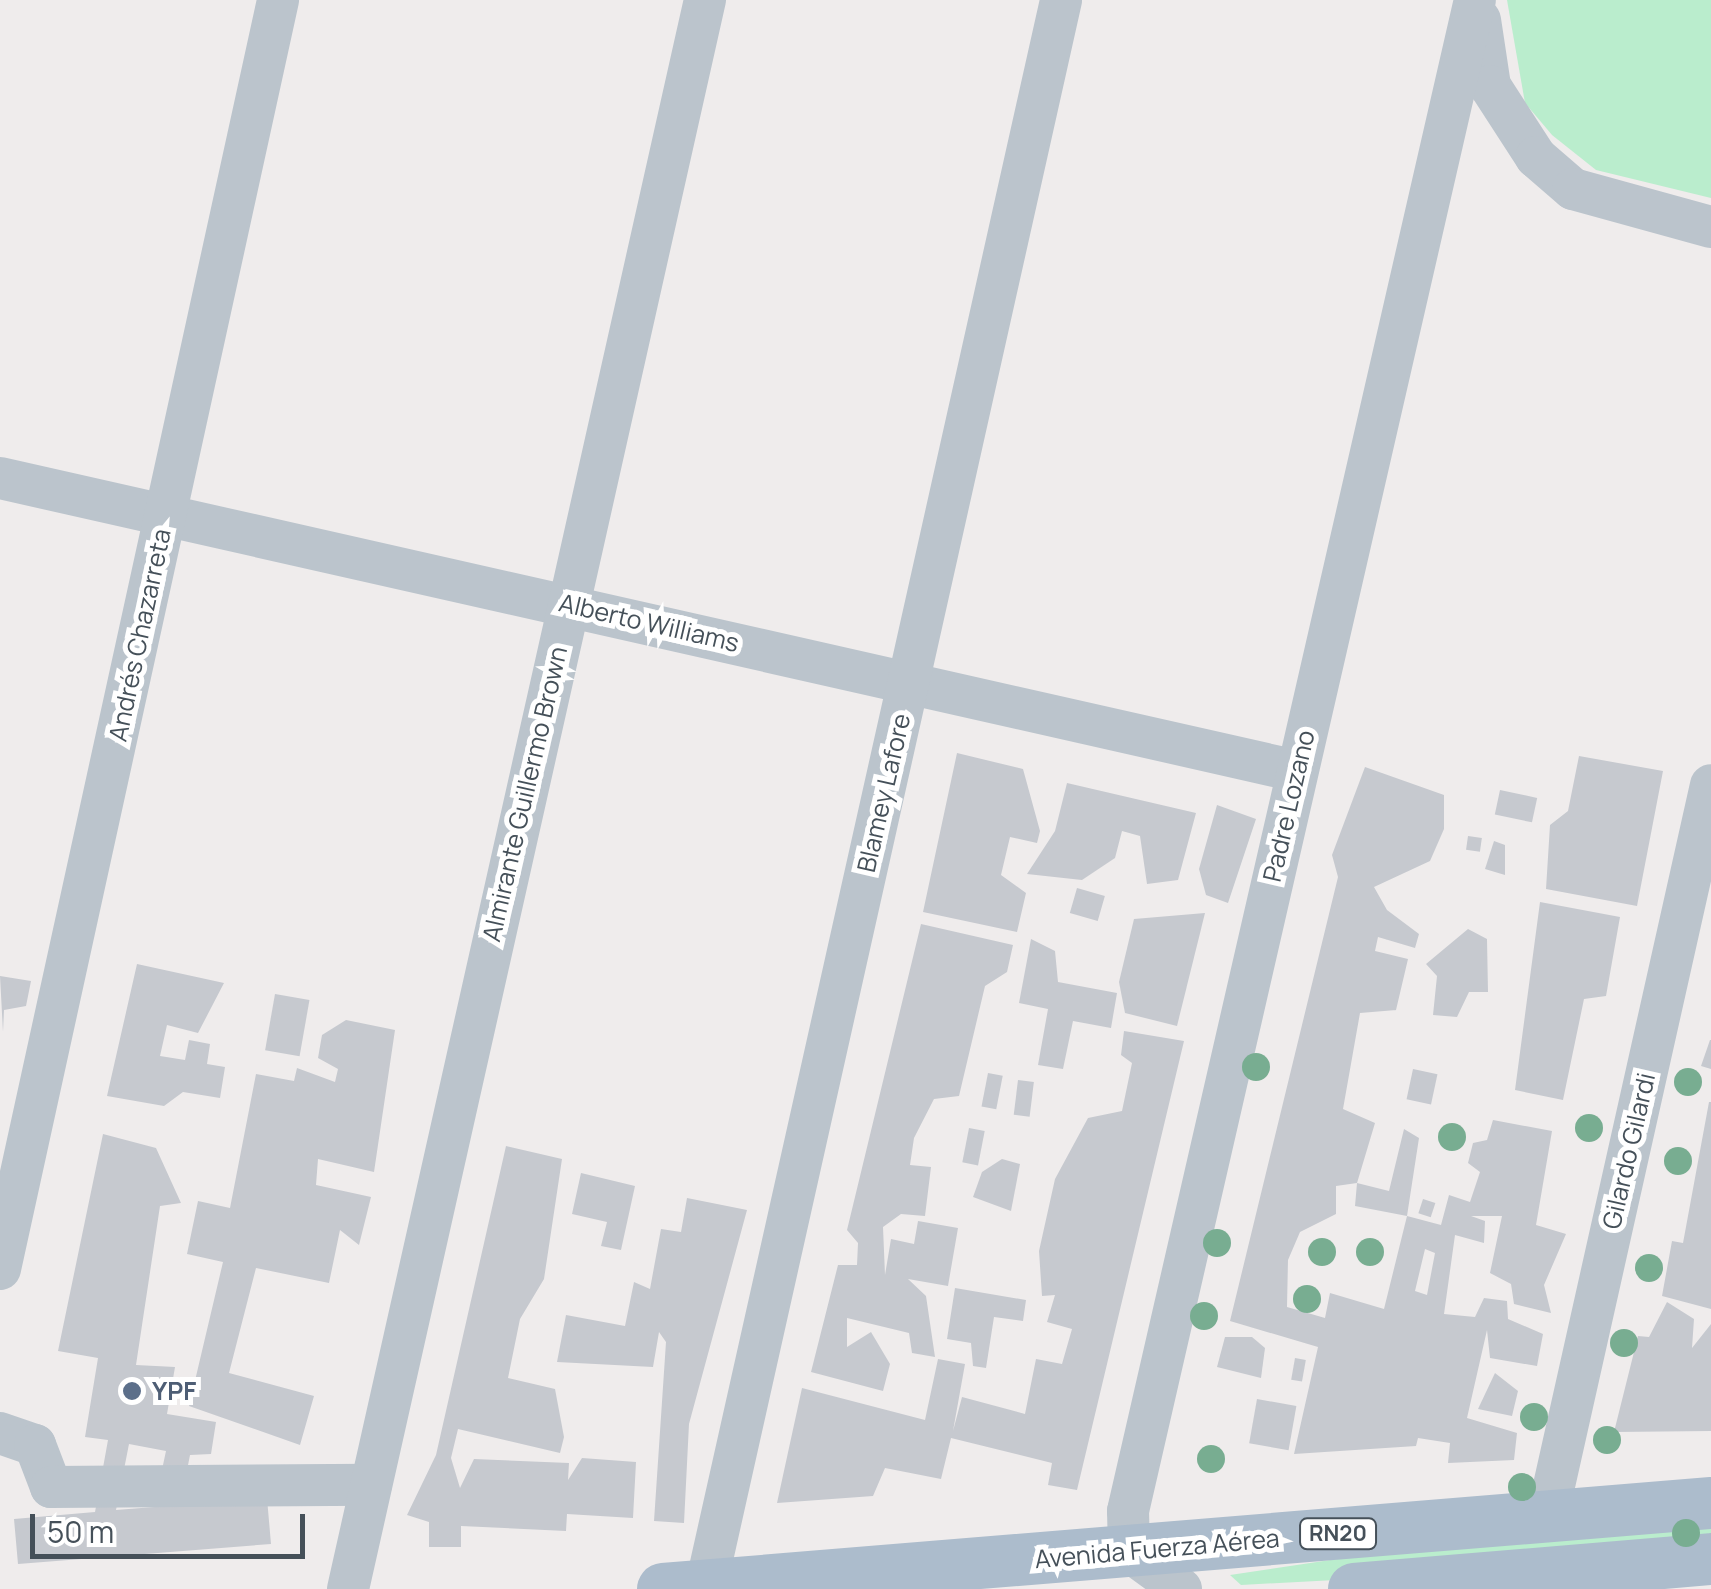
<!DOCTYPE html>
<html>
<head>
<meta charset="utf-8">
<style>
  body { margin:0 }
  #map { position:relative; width:1711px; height:1589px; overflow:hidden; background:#efecec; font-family:Manrope,sans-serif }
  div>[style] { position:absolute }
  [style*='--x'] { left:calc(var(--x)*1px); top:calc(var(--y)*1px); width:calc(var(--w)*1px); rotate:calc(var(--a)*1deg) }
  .green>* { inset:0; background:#baedcd }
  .building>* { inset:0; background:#c6c9cf; transform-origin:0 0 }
  .minor>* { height:42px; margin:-21px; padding:0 21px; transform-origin:21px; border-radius:21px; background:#bbc4cc }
  .major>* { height:52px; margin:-26px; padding:0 26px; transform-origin:26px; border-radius:26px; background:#acbccc }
  .trees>* { width:28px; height:28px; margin:-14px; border-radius:50%; background:#78ad91 }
  .dots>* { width:28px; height:28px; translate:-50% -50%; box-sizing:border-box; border:5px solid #fff; border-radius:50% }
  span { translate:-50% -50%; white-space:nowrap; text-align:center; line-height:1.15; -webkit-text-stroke:10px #fff; paint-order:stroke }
  .shield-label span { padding:2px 8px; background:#fff; border:2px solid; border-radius:8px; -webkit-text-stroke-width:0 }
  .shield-label { font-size:22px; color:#455059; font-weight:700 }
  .street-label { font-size:25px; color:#455059 }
  .service-label { font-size:25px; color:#4e5e75; font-weight:700 }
  .left { translate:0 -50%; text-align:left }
  .scale { position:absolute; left:30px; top:1514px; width:275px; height:45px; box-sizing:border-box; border:5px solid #455059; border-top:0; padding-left:12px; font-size:30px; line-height:35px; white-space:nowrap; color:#455059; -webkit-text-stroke:8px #fff; paint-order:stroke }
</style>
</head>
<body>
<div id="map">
  <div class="green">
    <div style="clip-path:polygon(1507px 0,1711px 0,1711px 198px,1596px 170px,1552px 135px,1525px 103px)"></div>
    <div style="clip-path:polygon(1711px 1503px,1711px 1560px,1241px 1585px,1230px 1575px)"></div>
  </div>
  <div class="building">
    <div style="clip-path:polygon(957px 753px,1023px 769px,1040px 831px,1037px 843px,1010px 837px,1001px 875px,1026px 893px,1017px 932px,923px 912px)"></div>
    <div style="clip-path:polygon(1579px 756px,1663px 771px,1637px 906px,1546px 889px,1550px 825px,1568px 811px)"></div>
    <div style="clip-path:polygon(evenodd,1365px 767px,1444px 795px,1444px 829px,1430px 861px,1374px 887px,1387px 910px,1419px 934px,1415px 948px,1378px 937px,1375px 951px,1408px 959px,1396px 1010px,1360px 1013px,1343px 1109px,1375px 1123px,1357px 1183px,1389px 1191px,1404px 1129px,1419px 1138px,1407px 1216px,1355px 1206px,1357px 1183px,1336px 1186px,1336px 1214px,1300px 1232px,1288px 1260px,1287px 1307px,1325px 1318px,1330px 1293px,1384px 1309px,1407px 1216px,1441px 1225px,1449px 1195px,1470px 1202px,1480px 1172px,1468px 1163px,1473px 1143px,1487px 1140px,1493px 1120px,1552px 1131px,1536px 1225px,1566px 1234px,1544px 1285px,1551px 1313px,1514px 1304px,1511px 1284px,1490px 1273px,1502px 1216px,1471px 1216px,1485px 1221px,1484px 1243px,1455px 1235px,1444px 1314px,1475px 1317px,1484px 1298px,1507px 1301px,1508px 1319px,1543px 1334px,1537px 1366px,1490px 1358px,1487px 1330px,1467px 1418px,1517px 1433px,1514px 1460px,1448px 1463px,1450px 1443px,1418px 1438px,1416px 1446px,1294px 1454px,1318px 1347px,1230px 1321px,1338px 877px,1332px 855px,1365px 767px,1425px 1249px,1435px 1253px,1427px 1295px,1415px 1291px,1425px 1249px)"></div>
    <div style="clip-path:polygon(1067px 783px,1196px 813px,1178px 880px,1147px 884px,1140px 836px,1122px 831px,1115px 858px,1082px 880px,1027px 874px,1055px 831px)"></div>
    <div style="left:1500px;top:790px;width:38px;height:25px;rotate:12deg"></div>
    <div style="clip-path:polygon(1217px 805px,1256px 819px,1228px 903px,1206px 895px,1199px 869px)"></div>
    <div style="left:1468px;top:836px;width:14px;height:14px;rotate:8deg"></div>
    <div style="clip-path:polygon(1494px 841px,1505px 845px,1505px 875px,1485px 869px)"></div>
    <div style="left:1077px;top:888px;width:29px;height:26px;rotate:16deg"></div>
    <div style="clip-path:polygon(1540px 902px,1620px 917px,1606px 996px,1584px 999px,1563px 1100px,1515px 1090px)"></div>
    <div style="clip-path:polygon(1205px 913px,1177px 1026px,1125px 1013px,1119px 982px,1134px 919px)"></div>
    <div style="clip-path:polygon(921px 924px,1013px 945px,1007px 972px,985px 986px,959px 1096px,934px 1099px,914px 1138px,910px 1165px,931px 1167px,925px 1216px,901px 1214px,883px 1227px,885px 1275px,891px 1239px,914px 1244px,918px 1221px,958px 1228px,948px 1286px,908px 1279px,926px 1296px,935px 1357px,912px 1353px,909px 1333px,847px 1318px,847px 1347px,871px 1332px,890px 1364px,883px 1391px,811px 1372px,838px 1265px,857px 1265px,858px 1243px,847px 1230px)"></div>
    <div style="clip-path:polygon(1468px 929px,1487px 939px,1488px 992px,1469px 992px,1457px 1017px,1433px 1015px,1437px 976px,1426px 964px)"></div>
    <div style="clip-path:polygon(1031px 939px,1055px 951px,1058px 982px,1117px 993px,1111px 1028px,1073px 1021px,1063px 1069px,1038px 1065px,1048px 1009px,1019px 1003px)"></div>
    <div style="clip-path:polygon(137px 964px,224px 983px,198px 1033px,167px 1025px,160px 1056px,185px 1060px,189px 1040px,210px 1044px,207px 1064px,225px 1067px,220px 1098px,183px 1092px,164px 1106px,107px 1096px)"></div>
    <div style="clip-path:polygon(0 976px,31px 981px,26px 1006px,4px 1010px,3px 1032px)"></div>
    <div style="left:275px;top:994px;width:35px;height:57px;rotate:10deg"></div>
    <div style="clip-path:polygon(346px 1020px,395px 1030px,374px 1172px,318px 1159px,316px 1185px,371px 1197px,359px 1245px,340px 1230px,329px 1283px,256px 1268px,229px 1373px,314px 1396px,300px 1445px,189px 1406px,223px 1262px,187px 1254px,198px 1201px,230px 1208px,256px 1074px,294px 1081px,297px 1068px,335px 1082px,338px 1069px,318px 1058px,322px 1035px)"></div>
    <div style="clip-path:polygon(1124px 1031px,1184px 1041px,1077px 1490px,1048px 1485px,1052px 1463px,951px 1438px,941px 1479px,885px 1468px,873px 1496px,777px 1503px,802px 1388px,925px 1420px,938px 1359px,965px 1364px,953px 1431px,962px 1397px,1025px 1414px,1036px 1359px,1062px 1364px,1072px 1329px,1047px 1322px,1055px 1295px,1042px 1296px,1039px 1251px,1055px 1179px,1088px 1118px,1122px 1111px,1132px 1063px,1121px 1055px)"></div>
    <div style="clip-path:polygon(1710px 1040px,1711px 1040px,1711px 1069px,1701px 1066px)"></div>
    <div style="left:1413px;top:1069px;width:25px;height:31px;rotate:12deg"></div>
    <div style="left:988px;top:1073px;width:15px;height:34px;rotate:11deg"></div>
    <div style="left:1018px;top:1080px;width:16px;height:35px;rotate:7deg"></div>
    <div style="clip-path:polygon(1709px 1102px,1711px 1102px,1711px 1309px,1662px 1296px,1672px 1241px,1683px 1243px)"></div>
    <div style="left:969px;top:1128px;width:16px;height:35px;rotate:11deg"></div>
    <div style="clip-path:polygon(evenodd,103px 1134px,156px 1148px,181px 1203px,160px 1206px,136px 1365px,175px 1367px,167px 1414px,216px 1422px,211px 1454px,190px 1455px,180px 1506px,267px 1498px,271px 1544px,18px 1564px,14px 1519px,95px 1512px,108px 1440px,85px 1437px,98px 1358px,58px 1351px,103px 1134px,129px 1444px,166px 1451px,154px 1507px,116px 1510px,129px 1444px)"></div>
    <div style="clip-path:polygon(506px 1146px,562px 1159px,544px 1279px,520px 1319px,508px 1378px,555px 1389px,564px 1437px,560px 1453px,458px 1429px,451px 1458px,460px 1488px,474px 1459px,569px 1463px,568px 1480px,582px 1458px,636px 1462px,633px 1518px,567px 1514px,566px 1531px,461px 1526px,461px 1547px,429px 1547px,429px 1522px,407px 1515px,436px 1455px)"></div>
    <div style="clip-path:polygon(1002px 1159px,1020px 1164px,1011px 1211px,973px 1197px,982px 1172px)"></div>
    <div style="clip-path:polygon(581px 1173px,635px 1186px,621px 1250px,601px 1246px,607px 1222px,572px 1214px)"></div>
    <div style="clip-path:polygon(687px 1198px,747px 1210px,689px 1424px,684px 1523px,654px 1521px,666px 1342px,659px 1332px,653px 1367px,557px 1362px,566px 1315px,625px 1326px,634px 1282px,650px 1289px,661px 1229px,681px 1232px)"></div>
    <div style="left:1423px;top:1199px;width:13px;height:15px;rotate:18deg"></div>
    <div style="clip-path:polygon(955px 1288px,1026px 1300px,1023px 1321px,994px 1317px,986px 1368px,973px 1366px,971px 1343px,947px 1339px)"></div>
    <div style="clip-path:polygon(1667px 1302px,1694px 1319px,1692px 1348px,1711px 1324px,1711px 1431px,1614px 1432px,1638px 1336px,1649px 1337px)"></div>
    <div style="clip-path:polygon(1225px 1337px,1252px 1337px,1265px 1348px,1261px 1378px,1217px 1367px)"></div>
    <div style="left:1295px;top:1358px;width:11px;height:22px;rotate:10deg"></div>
    <div style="clip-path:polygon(1495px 1373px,1518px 1391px,1512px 1416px,1478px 1409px)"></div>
    <div style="left:1257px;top:1399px;width:40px;height:45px;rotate:10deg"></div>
  </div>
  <div class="minor">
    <div style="--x:1480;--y:20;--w:67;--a:81.4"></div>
    <div style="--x:1490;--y:86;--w:85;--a:57.1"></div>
    <div style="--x:1536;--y:157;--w:49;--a:40.9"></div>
    <div style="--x:1573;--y:189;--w:143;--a:15.4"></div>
    <div style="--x:0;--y:478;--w:1330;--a:12.73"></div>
    <div style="--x:0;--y:1269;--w:1299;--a:-77.64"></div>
    <div style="--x:0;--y:1433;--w:37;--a:19"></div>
    <div style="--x:35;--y:1445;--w:45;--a:69.1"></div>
    <div style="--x:51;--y:1487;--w:320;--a:-0.4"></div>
    <div style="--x:1547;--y:1517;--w:750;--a:-77.37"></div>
    <div style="--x:706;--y:1586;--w:1625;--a:-77.38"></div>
    <div style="--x:348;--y:1589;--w:1629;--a:-77.34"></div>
    <div style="--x:1181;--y:1589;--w:64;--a:-143.8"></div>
    <div style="--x:1129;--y:1551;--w:40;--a:-91.4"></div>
    <div style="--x:1128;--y:1511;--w:1550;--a:-77.07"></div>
  </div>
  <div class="major">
    <div style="--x:663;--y:1589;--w:1052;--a:-4.69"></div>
    <div style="--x:1354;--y:1589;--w:358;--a:-4.8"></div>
  </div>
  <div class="trees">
    <div style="left:1256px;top:1067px"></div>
    <div style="left:1688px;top:1082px"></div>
    <div style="left:1589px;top:1128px"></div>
    <div style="left:1452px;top:1137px"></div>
    <div style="left:1678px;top:1161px"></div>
    <div style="left:1217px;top:1243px"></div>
    <div style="left:1322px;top:1252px"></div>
    <div style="left:1370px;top:1252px"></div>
    <div style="left:1649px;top:1268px"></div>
    <div style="left:1307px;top:1299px"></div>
    <div style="left:1204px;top:1316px"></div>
    <div style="left:1624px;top:1343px"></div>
    <div style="left:1534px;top:1417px"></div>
    <div style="left:1607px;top:1440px"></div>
    <div style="left:1211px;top:1459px"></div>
    <div style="left:1522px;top:1487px"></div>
    <div style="left:1686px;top:1533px"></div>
  </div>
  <div class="dots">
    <div style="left:132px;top:1391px;background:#5c6f8a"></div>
  </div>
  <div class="shield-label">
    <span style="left:1338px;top:1534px">RN20</span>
  </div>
  <div class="street-label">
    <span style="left:649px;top:623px;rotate:13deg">Alberto Williams</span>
    <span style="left:140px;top:635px;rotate:-78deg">Andrés Chazarreta</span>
    <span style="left:884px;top:793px;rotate:-77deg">Blamey Lafore</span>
    <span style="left:525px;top:794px;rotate:-77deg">Almirante Guillermo Brown</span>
    <span style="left:1289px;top:806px;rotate:-77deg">Padre Lozano</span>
    <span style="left:1629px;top:1151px;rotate:-77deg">Gilardo Gilardi</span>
    <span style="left:1157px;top:1549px;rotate:-5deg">Avenida Fuerza Aérea</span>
  </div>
  <div class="service-label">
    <span class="left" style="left:152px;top:1391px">YPF</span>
  </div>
  <div class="scale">50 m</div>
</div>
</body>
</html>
